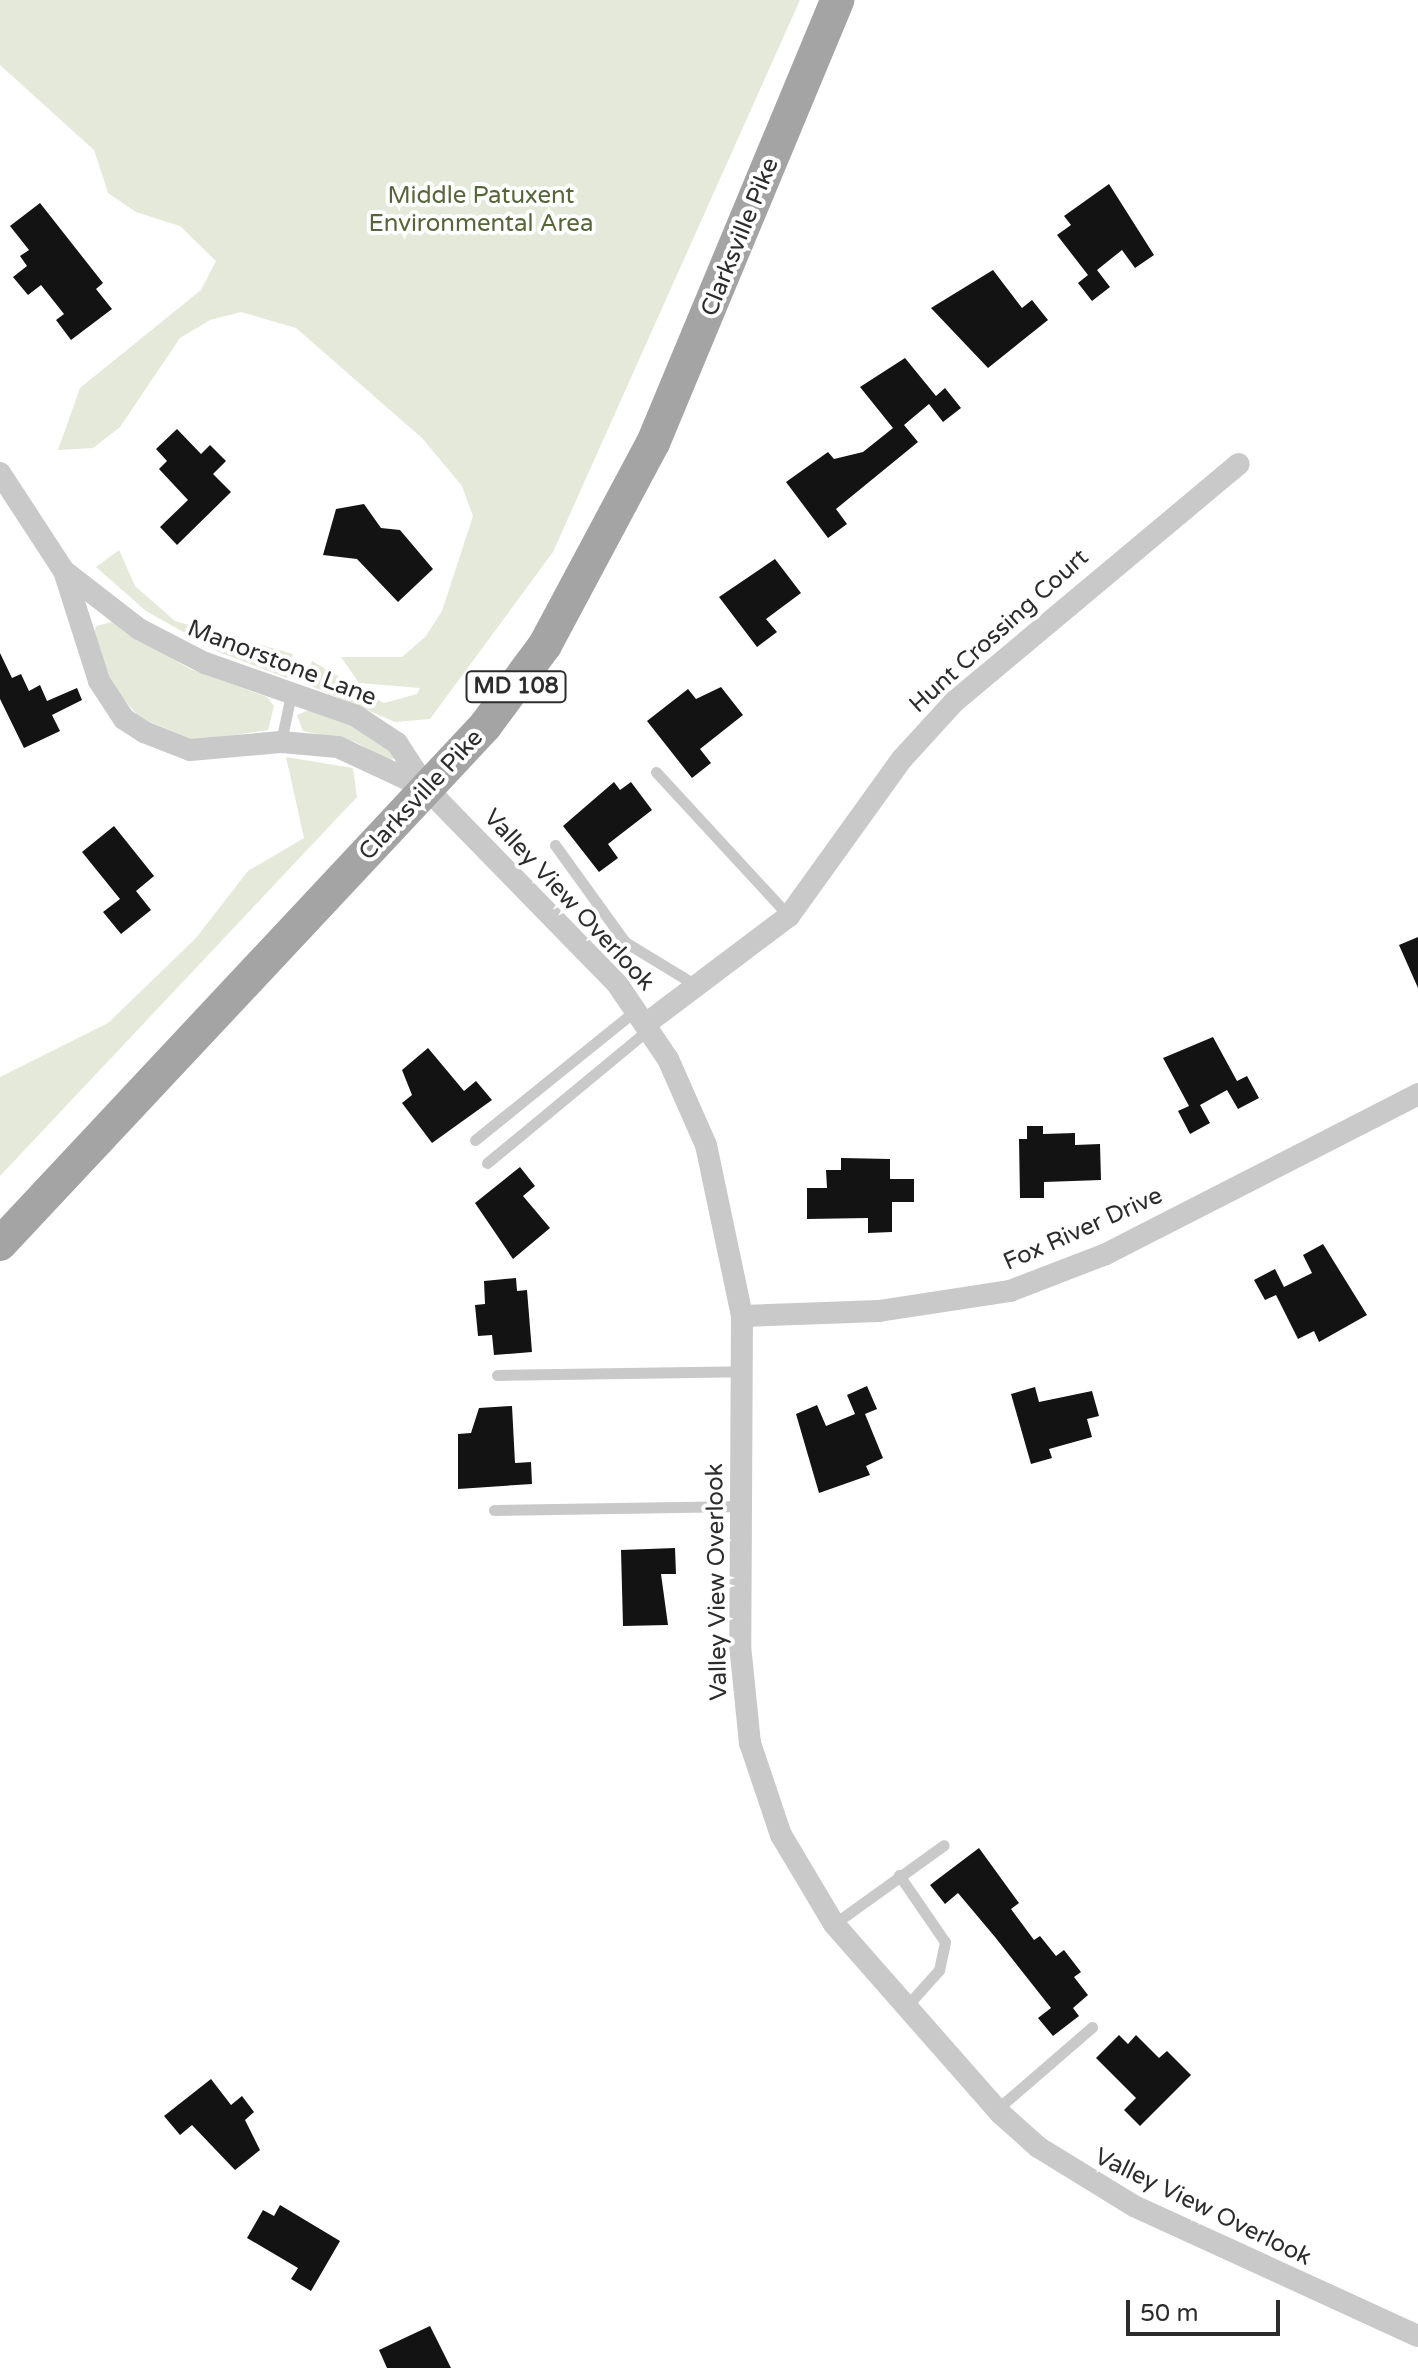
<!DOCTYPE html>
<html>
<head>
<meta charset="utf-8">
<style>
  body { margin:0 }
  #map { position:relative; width:1418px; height:2368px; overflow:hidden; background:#fff; font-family:"Varela Round",sans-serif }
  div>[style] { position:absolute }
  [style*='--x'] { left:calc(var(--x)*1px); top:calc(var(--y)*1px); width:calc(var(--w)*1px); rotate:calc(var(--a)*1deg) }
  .green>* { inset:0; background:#e5e9d9 }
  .building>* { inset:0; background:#131313 }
  .service>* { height:11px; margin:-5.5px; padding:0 5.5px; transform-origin:5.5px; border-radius:5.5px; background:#c9c9c9 }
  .minor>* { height:22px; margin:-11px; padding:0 11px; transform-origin:11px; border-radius:11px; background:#c9c9c9 }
  .primary>* { height:34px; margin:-17px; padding:0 17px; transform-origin:17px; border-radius:17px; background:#a4a4a4 }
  span { translate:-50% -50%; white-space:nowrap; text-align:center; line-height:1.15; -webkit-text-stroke:8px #fff; paint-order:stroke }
  .shield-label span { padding:2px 6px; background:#fff; border:2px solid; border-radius:6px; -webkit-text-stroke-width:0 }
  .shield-label { font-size:22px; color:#2c2c2c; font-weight:700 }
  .park-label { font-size:24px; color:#57653b }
  .street-label { font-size:24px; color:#2c2c2c }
  .scale { position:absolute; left:1126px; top:2300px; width:154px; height:36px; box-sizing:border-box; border:4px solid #2c2c2c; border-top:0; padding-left:10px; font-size:24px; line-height:28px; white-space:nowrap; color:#2c2c2c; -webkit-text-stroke:6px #fff; paint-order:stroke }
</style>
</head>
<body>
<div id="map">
  <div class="green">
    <div style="clip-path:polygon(0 0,800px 0,553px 552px,430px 719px,395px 722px,304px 683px,312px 661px,384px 703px,417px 694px,420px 688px,359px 683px,341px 657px,402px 657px,426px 636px,442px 611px,473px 516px,462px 486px,422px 438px,296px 328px,241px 312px,210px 320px,180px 338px,120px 427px,93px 448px,58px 450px,80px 388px,201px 290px,216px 261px,180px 226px,136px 212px,108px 193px,94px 150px,0 65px)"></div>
    <div style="clip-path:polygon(119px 550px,135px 586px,175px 621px,293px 654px,287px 678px,219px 652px,146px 611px,96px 567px)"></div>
    <div style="clip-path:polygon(112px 622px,190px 669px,267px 697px,274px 706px,268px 730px,197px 741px,140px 718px,108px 681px,94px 634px,96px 626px)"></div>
    <div style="clip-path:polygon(309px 710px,351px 725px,397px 754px,391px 761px,355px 742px,303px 731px,297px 715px)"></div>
    <div style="clip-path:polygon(286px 757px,353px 768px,357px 797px,0 1176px,0 1077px,108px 1023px,196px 938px,248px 871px,304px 838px)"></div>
  </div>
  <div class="building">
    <div style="clip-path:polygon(1109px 184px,1154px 255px,1135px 268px,1122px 250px,1097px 270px,1110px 287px,1092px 301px,1078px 283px,1088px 275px,1057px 235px,1071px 225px,1064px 216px)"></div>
    <div style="clip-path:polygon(40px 203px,103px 283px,96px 289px,112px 309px,71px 340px,56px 320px,64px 314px,41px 285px,28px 295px,13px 277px,27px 266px,20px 256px,29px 250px,10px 226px)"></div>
    <div style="clip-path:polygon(993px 270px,1022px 308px,1032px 300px,1048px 320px,988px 368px,931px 308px)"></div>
    <div style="clip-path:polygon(905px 358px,936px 396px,945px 388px,961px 408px,943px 422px,929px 404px,904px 425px,918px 442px,836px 509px,847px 524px,828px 538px,786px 482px,828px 452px,834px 459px,863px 452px,893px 428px,860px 387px)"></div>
    <div style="clip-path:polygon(177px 429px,201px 454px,210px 445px,226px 461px,213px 474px,231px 492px,177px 545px,160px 527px,188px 500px,159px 469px,167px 461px,156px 449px)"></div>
    <div style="clip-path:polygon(364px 504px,381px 528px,400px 530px,433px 569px,398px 602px,357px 559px,323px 555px,336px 509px)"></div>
    <div style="clip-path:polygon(775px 559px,801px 593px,766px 619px,777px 632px,757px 647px,719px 597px)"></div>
    <div style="clip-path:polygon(0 653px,12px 678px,21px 674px,29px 691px,40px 685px,47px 701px,77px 688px,82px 700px,52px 715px,60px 731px,24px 748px,0 699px)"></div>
    <div style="clip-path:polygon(721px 687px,743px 715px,700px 749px,711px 763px,692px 778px,647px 721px,688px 689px,696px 699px)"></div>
    <div style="clip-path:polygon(614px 782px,620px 790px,631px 782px,652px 810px,608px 844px,618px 858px,599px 872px,563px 826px)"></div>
    <div style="clip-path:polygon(114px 826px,154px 876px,136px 891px,151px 910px,121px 934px,103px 912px,120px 899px,82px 852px)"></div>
    <div style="clip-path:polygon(1418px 937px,1418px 988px,1399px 945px)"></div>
    <div style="clip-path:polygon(1213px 1037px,1237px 1081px,1247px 1076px,1259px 1098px,1238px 1109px,1227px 1090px,1200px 1105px,1210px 1123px,1190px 1134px,1178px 1111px,1189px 1106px,1163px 1058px)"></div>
    <div style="clip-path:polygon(428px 1048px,464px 1091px,476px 1081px,492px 1100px,432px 1143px,402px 1103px,412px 1095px,402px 1070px)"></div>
    <div style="clip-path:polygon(1027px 1126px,1043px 1126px,1043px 1134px,1075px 1133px,1075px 1145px,1100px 1144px,1101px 1180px,1044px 1182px,1044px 1198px,1020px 1198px,1019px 1139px,1027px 1139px)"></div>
    <div style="clip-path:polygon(841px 1158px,890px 1159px,890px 1179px,914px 1179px,914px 1202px,892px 1202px,892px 1232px,868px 1233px,868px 1218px,807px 1219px,807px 1188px,827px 1188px,826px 1170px,841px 1170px)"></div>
    <div style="clip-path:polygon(520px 1167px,535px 1186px,523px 1196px,550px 1228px,513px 1259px,475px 1203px)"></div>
    <div style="clip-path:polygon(1323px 1244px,1367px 1315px,1319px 1342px,1314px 1331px,1298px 1339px,1276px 1295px,1265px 1300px,1254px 1280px,1275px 1269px,1284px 1287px,1312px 1273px,1303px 1255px)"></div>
    <div style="clip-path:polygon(516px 1278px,517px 1291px,527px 1290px,532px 1352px,494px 1355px,492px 1335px,478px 1336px,475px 1305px,485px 1304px,484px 1281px)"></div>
    <div style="clip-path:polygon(867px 1386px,877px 1409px,865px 1414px,883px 1458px,866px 1466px,870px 1475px,819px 1493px,796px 1414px,817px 1405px,826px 1426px,855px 1414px,847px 1395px)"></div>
    <div style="clip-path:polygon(1035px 1387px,1039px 1402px,1092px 1391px,1099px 1416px,1087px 1419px,1092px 1437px,1049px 1449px,1052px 1458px,1031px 1464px,1011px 1394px)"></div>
    <div style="clip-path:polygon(512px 1406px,515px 1463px,531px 1462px,532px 1484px,458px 1489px,458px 1434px,471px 1433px,479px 1408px)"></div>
    <div style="clip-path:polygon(675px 1548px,676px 1574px,661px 1574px,668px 1625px,623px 1626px,621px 1550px)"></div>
    <div style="clip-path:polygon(979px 1848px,1019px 1903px,1011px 1909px,1034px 1940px,1040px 1936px,1056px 1956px,1064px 1950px,1081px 1972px,1074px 1977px,1088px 1995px,1073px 2008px,1079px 2016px,1053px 2036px,1038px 2018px,1051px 2008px,995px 1937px,958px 1893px,945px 1904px,930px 1885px)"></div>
    <div style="clip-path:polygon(1119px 2035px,1128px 2044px,1136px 2035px,1159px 2058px,1167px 2051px,1191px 2075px,1140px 2126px,1124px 2110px,1136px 2098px,1096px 2058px)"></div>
    <div style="clip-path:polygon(211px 2079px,231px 2105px,242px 2096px,254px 2112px,245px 2120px,260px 2150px,235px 2170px,192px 2125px,180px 2135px,164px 2116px)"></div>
    <div style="clip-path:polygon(280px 2205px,340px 2241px,311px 2291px,291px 2279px,298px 2268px,247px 2238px,263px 2210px,274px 2216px)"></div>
    <div style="clip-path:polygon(430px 2326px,451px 2368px,387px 2368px,379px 2350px)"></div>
  </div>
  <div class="service">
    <div style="--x:281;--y:742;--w:49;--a:-78.2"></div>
    <div style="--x:656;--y:772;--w:196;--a:47.3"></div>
    <div style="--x:555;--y:845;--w:120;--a:54.2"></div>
    <div style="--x:625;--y:942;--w:87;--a:31.3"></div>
    <div style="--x:475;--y:1140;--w:207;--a:-38.9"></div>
    <div style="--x:487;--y:1163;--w:210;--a:-39.6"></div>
    <div style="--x:497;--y:1375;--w:245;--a:-0.9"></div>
    <div style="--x:494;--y:1510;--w:247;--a:-0.9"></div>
    <div style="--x:899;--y:1875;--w:81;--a:55.5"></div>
    <div style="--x:945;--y:1942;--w:29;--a:102"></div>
    <div style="--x:939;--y:1970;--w:51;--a:131.8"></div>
    <div style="--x:834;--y:1924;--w:135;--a:-35.7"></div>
    <div style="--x:996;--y:2110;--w:127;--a:-40.8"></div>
  </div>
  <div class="minor">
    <div style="--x:0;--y:473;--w:117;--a:56.9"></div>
    <div style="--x:64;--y:571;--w:95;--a:37.7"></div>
    <div style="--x:139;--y:629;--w:74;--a:27.3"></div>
    <div style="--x:205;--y:663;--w:160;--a:19.3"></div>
    <div style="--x:356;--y:716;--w:49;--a:33.4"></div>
    <div style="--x:397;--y:743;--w:55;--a:56.9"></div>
    <div style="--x:427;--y:789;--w:274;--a:45.7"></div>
    <div style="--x:618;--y:985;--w:89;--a:56"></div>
    <div style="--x:668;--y:1059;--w:94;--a:66.2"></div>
    <div style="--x:706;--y:1145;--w:175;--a:78.1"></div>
    <div style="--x:742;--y:1316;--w:329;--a:90.3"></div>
    <div style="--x:740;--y:1645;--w:99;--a:84.2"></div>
    <div style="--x:750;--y:1743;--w:97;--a:71.4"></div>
    <div style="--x:781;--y:1835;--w:104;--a:59.2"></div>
    <div style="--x:834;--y:1924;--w:252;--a:48.7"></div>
    <div style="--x:1000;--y:2113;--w:51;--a:41.8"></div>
    <div style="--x:1038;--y:2147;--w:113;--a:31.6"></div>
    <div style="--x:1134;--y:2206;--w:312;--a:24.6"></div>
    <div style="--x:64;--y:571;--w:115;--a:72.3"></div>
    <div style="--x:99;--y:681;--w:45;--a:56.7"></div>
    <div style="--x:124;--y:719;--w:24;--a:33"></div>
    <div style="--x:144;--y:732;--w:49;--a:21.4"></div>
    <div style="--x:190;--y:750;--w:91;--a:-5"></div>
    <div style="--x:281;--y:742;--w:57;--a:5"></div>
    <div style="--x:338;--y:747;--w:97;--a:25"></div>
    <div style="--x:647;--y:1023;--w:178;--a:-37"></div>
    <div style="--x:789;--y:916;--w:193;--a:-54.3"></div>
    <div style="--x:902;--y:759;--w:77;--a:-47.6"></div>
    <div style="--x:954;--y:702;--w:371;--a:-39.9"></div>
    <div style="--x:742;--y:1316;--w:137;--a:-2.1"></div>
    <div style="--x:879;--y:1311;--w:133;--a:-8.7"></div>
    <div style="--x:1010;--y:1291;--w:103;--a:-21.1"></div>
    <div style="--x:1106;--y:1254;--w:351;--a:-27.1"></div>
  </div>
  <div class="primary">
    <div style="--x:0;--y:1244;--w:710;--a:-46.88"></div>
    <div style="--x:485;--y:726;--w:101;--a:-53.5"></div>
    <div style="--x:545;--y:645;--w:229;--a:-61.9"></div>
    <div style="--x:653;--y:443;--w:480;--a:-67.4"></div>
  </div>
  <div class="shield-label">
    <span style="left:516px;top:687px">MD 108</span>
  </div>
  <div class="park-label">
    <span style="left:481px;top:210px">Middle Patuxent<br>Environmental Area</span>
  </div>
  <div class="street-label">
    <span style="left:740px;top:237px;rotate:-68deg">Clarksville Pike</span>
    <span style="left:999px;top:631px;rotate:-42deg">Hunt Crossing Court</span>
    <span style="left:282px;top:663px;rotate:21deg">Manorstone Lane</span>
    <span style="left:421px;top:795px;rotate:-47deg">Clarksville Pike</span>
    <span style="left:569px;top:900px;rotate:47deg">Valley View Overlook</span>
    <span style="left:1083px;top:1229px;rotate:-24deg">Fox River Drive</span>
    <span style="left:717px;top:1582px;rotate:-91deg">Valley View Overlook</span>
    <span style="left:1203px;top:2207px;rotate:26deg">Valley View Overlook</span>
  </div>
  <div class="scale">50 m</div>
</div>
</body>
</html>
